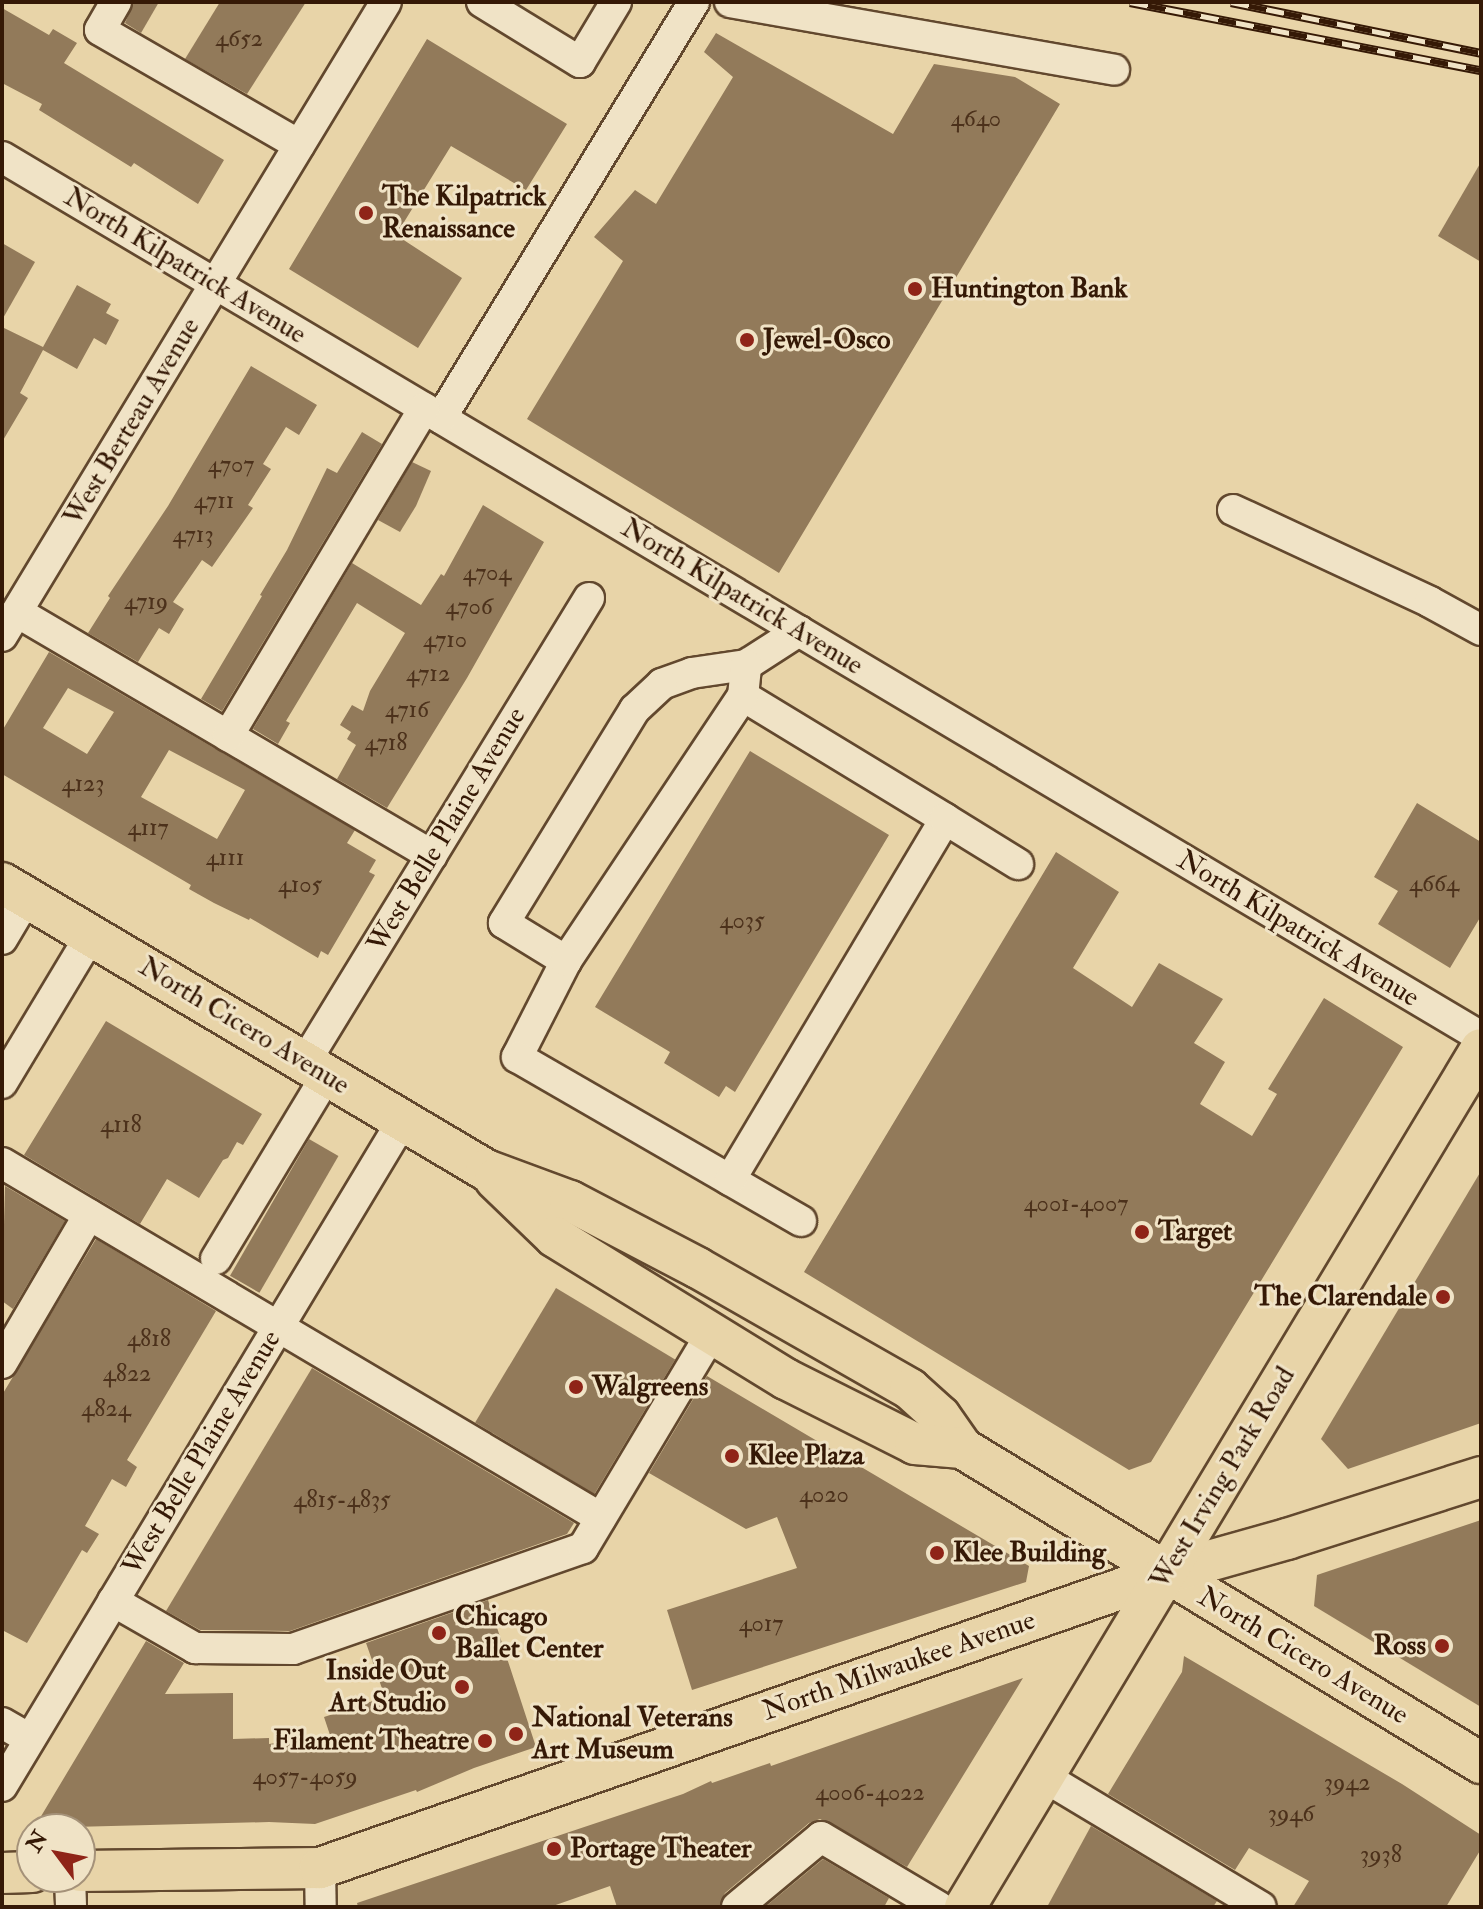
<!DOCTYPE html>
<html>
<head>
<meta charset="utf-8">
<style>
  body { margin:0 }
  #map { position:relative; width:1483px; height:1909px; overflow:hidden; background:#e8d4a8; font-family:"IM FELL Double Pica",serif }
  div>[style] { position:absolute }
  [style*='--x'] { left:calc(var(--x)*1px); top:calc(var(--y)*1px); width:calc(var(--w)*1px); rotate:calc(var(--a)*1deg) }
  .building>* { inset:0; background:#927a5a; transform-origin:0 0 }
  .roads { filter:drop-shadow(2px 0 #62482e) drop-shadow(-2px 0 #62482e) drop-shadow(0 2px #62482e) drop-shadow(0 -2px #62482e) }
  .minor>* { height:30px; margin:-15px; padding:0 15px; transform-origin:15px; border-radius:15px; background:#f0e3c6 }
  .major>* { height:40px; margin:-20px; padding:0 20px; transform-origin:20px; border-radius:20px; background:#e8d4a8 }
  .rail>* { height:9px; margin-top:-4.5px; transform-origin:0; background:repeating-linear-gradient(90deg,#f0e3c6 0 18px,#351906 0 36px); box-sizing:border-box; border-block:2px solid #351906 }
  .dots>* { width:22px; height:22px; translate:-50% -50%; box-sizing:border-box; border:4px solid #f0e3c6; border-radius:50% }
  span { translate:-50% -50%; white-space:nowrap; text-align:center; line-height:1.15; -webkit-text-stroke:6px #f0e3c6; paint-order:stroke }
  .number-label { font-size:24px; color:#4c311b }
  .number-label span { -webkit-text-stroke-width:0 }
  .poi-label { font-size:28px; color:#351906; font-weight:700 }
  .left { translate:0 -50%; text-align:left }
  .right { translate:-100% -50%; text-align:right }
  .street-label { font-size:28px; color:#351906 }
  .frame { position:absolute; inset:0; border:4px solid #351906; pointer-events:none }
  .north { position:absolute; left:16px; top:1813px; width:80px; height:80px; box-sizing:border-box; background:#f0e3c6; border:2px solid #a59279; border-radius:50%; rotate:302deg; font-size:22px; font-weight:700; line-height:32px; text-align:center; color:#351906 }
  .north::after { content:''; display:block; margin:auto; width:28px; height:36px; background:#8f2418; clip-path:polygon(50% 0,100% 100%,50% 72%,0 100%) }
</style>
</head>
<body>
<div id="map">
  <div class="building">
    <div style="clip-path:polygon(134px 2px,159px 2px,141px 33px,125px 23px)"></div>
    <div style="clip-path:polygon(220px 2px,306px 2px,247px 94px,185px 59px)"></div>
    <div style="clip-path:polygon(2px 8px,49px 35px,53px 29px,77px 43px,64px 63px,224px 160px,198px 204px,134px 163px,131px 167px,39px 110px,42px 104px,2px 83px)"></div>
    <div style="clip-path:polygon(716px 33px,893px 134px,934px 64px,1015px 77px,1060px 104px,779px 573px,527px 419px,623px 261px,594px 237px,635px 190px,656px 204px,733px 77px,704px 52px)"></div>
    <div style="clip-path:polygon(427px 39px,567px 124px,526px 190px,451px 146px,396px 235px,462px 278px,418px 348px,289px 269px)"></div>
    <div style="clip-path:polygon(1481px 162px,1481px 262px,1438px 236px)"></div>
    <div style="clip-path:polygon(2px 243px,35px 262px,2px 320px)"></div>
    <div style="clip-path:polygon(77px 285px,111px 304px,106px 313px,119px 320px,106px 345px,94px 338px,77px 369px,43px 350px,20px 393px,28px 398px,2px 442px,2px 327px,43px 347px)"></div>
    <div style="clip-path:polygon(251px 366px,317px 405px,299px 435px,286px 427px,263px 464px,271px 469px,248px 505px,253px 508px,212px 567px,202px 560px,173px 602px,184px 609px,169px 634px,159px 628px,138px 662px,88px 633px,110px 598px,108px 596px,168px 506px)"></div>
    <div style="clip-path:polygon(362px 432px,382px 444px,222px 711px,201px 699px,262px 596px,260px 595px,287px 550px,327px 468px,337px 473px)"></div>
    <div style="clip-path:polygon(412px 462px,431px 471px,416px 506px,400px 532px,378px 520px)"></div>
    <div style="clip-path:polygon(483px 505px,544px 542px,467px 678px,387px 808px,337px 779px,356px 745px,347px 739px,351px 732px,340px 725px,352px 705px,363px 711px,370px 691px,405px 633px,357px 603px,286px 721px,290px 723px,278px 744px,253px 729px,352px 563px,421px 605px,441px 574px,444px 576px)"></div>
    <div style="clip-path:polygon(evenodd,49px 652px,355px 830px,347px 843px,376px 860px,369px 872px,375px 875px,328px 955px,321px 951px,318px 958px,250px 918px,249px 920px,214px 903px,189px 889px,191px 885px,2px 774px,2px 731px,49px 652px,68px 688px,114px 712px,87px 754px,43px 728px,68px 688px,49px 652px,169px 750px,245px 790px,217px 839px,141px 797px,169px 750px)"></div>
    <div style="clip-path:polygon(750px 751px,889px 835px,735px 1092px,726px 1086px,719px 1097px,664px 1063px,670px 1052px,595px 1007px)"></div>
    <div style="clip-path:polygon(1417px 803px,1481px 842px,1481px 916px,1450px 968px,1378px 924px,1398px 891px,1374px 877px)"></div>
    <div style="clip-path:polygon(1056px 852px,1119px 892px,1073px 968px,1132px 1007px,1159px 963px,1223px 999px,1194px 1043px,1225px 1062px,1200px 1104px,1252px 1136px,1277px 1094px,1268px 1089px,1324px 998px,1403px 1047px,1151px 1462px,1129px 1470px,804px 1272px)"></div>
    <div style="clip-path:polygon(106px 1021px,262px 1114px,243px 1145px,237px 1142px,228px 1158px,223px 1160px,199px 1198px,167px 1179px,140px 1224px,24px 1155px)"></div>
    <div style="left:309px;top:1139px;width:34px;height:158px;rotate:30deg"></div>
    <div style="clip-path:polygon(1481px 1171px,1481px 1423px,1348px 1469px,1321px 1439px)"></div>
    <div style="clip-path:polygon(5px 1186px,65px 1221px,13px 1309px,2px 1301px)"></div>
    <div style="clip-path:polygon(96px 1239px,216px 1311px,127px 1460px,137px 1467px,126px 1487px,112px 1479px,85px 1526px,99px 1534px,87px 1553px,82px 1550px,27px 1643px,2px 1630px,2px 1395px)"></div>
    <div style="left:556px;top:1288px;width:139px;height:157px;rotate:31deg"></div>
    <div style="clip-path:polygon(312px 1368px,574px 1523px,567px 1534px,290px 1631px,200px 1630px,166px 1611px)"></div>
    <div style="clip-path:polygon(707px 1376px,1029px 1566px,1026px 1582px,692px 1690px,667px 1610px,797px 1568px,777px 1517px,746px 1529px,649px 1473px)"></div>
    <div style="clip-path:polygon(1481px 1520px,1481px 1707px,1314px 1606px,1317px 1575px)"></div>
    <div style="clip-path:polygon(488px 1600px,536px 1747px,474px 1768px,417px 1792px,416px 1790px,315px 1824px,269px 1822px,34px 1828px,146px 1641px,184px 1663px,165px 1694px,233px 1693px,233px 1739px,269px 1738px,269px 1744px,330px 1735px,324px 1717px,385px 1697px,366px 1643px)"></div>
    <div style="clip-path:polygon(1184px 1656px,1402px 1784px,1481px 1835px,1481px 1849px,1446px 1907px,1293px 1907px,1309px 1881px,1249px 1848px,1235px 1870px,1108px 1794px,1182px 1672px)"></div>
    <div style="clip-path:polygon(1023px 1678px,907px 1867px,820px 1819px,809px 1823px,725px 1893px,719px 1907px,617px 1907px,610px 1886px,550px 1907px,358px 1907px,357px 1903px,683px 1794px,711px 1781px,712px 1783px,770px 1763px,771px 1766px)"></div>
    <div style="clip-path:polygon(1091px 1826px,1217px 1901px,1213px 1907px,1047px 1907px)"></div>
    <div style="clip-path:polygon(823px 1859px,889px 1898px,884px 1907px,765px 1907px)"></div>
  </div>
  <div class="roads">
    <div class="minor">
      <div style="--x:116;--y:2;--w:32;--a:120"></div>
      <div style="--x:100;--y:30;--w:230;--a:30"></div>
      <div style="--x:482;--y:2;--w:115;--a:31.5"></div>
      <div style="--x:580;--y:62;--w:70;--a:-59"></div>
      <div style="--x:730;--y:2;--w:390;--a:10"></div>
      <div style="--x:2;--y:157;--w:1721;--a:30.75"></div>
      <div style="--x:441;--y:418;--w:487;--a:-58.7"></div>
      <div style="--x:1233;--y:510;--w:217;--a:25"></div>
      <div style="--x:1430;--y:602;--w:58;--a:28.8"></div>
      <div style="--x:17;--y:612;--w:481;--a:30.4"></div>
      <div style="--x:799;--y:631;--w:63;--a:147.3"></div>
      <div style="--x:746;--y:665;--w:55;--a:171.6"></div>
      <div style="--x:692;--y:673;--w:32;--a:160"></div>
      <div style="--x:662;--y:684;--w:37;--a:137"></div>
      <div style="--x:635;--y:709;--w:251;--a:121.5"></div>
      <div style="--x:504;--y:923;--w:73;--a:31.5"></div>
      <div style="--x:566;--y:961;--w:108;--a:117"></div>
      <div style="--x:517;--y:1057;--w:328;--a:30"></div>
      <div style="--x:2;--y:636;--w:741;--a:-58.8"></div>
      <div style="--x:743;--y:696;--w:237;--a:31.3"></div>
      <div style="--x:228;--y:736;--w:382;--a:-59.1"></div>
      <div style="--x:2;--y:939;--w:49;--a:-59.2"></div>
      <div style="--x:566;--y:961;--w:319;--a:-56.3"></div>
      <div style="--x:743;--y:696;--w:31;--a:-84"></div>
      <div style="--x:305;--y:1062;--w:544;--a:-58.53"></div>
      <div style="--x:2;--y:1083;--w:173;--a:-59"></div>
      <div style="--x:2;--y:1163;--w:696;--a:30.65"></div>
      <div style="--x:730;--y:1180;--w:420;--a:-59.2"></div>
      <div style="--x:945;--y:819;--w:86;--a:31.7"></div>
      <div style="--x:216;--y:1259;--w:215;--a:-58.9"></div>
      <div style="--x:2;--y:1363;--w:172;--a:-59.6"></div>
      <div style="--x:113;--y:1601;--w:95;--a:29.8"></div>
      <div style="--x:195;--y:1648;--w:98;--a:0.6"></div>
      <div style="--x:293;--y:1649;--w:307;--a:-19.2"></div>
      <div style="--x:583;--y:1548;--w:249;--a:-59.1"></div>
      <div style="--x:2;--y:1723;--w:32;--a:30"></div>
      <div style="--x:1043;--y:1776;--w:254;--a:31"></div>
      <div style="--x:2;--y:1786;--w:777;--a:-58.95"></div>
      <div style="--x:320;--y:1868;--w:39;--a:89"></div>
      <div style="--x:70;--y:1877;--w:30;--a:88"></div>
      <div style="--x:737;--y:1907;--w:109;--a:-39.8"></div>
      <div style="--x:821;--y:1837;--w:137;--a:30.7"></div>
    </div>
    <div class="major">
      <div style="--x:2;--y:883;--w:563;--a:30.67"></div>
      <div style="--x:486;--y:1170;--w:90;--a:20.3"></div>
      <div style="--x:570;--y:1201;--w:144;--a:27.6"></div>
      <div style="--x:698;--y:1268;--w:244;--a:29.7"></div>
      <div style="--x:910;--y:1389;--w:40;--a:42"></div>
      <div style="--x:940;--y:1416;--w:39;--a:55"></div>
      <div style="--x:962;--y:1448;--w:607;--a:31.26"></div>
      <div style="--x:495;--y:1179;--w:83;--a:44"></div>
      <div style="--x:555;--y:1237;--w:271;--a:31.6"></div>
      <div style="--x:786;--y:1379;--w:144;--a:26.7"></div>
      <div style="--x:915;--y:1444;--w:47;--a:4.9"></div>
      <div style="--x:80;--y:1871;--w:240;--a:-0.7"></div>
      <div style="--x:320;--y:1868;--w:896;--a:-19.22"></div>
      <div style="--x:1166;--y:1573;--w:126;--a:-15.7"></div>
      <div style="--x:1287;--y:1539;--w:204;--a:-17.7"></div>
      <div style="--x:2;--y:1873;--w:30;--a:-2"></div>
      <div style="--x:965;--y:1907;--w:1001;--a:-58.98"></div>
    </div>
  </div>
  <div class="rail">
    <div style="--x:1130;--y:2;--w:358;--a:11"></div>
    <div style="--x:1231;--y:2;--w:255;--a:11.5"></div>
  </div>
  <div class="dots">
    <div style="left:366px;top:213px;background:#8f2418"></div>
    <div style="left:915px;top:289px;background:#8f2418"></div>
    <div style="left:747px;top:340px;background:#8f2418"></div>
    <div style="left:1142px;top:1232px;background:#8f2418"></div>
    <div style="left:1443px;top:1297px;background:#8f2418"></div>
    <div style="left:576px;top:1387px;background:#8f2418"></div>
    <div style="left:732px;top:1456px;background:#8f2418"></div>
    <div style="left:937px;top:1553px;background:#8f2418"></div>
    <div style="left:439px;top:1633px;background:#8f2418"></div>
    <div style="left:1442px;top:1646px;background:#8f2418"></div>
    <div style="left:462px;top:1687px;background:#8f2418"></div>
    <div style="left:516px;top:1734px;background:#8f2418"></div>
    <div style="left:485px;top:1741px;background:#8f2418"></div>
    <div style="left:554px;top:1849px;background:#8f2418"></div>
  </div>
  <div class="number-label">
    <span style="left:239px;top:39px">4652</span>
    <span style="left:976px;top:119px">4640</span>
    <span style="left:231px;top:465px">4707</span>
    <span style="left:214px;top:501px">4711</span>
    <span style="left:193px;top:535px">4713</span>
    <span style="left:487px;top:573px">4704</span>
    <span style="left:146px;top:602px">4719</span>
    <span style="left:469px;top:607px">4706</span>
    <span style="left:445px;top:640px">4710</span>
    <span style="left:428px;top:674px">4712</span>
    <span style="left:407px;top:710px">4716</span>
    <span style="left:386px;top:743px">4718</span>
    <span style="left:83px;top:784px">4123</span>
    <span style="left:148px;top:828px">4117</span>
    <span style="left:225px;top:858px">4111</span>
    <span style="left:1434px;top:884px">4664</span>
    <span style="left:300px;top:885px">4105</span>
    <span style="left:742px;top:921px">4035</span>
    <span style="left:121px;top:1125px">4118</span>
    <span style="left:1076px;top:1204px">4001-4007</span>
    <span style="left:149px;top:1339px">4818</span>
    <span style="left:127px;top:1374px">4822</span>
    <span style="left:106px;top:1409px">4824</span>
    <span style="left:824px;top:1495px">4020</span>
    <span style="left:342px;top:1500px">4815-4835</span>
    <span style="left:761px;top:1624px">4017</span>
    <span style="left:305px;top:1777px">4057-4059</span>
    <span style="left:1347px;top:1783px">3942</span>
    <span style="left:870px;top:1793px">4006-4022</span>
    <span style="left:1291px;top:1814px">3946</span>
    <span style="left:1381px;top:1855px">3938</span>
  </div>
  <div class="poi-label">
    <span class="left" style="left:382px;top:213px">The Kilpatrick<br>Renaissance</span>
    <span class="left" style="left:931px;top:289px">Huntington Bank</span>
    <span class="left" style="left:763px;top:340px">Jewel-Osco</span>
    <span class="left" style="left:1158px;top:1232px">Target</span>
    <span class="right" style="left:1427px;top:1297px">The Clarendale</span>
    <span class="left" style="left:592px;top:1387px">Walgreens</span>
    <span class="left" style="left:748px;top:1456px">Klee Plaza</span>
    <span class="left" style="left:953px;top:1553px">Klee Building</span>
    <span class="left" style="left:455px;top:1633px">Chicago<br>Ballet Center</span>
    <span class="right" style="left:1426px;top:1646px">Ross</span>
    <span class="right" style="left:446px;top:1687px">Inside Out<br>Art Studio</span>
    <span class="left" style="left:532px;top:1734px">National Veterans<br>Art Museum</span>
    <span class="right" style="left:469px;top:1741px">Filament Theatre</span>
    <span class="left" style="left:570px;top:1849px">Portage Theater</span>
  </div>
  <div class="street-label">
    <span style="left:185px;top:266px;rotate:31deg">North Kilpatrick Avenue</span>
    <span style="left:132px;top:422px;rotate:-59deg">West Berteau Avenue</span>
    <span style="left:742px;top:597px;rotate:31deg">North Kilpatrick Avenue</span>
    <span style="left:447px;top:830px;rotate:-59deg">West Belle Plaine Avenue</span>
    <span style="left:1298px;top:929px;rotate:31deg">North Kilpatrick Avenue</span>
    <span style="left:244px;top:1026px;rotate:31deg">North Cicero Avenue</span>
    <span style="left:202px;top:1453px;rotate:-59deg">West Belle Plaine Avenue</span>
    <span style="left:1223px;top:1478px;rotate:-59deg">West Irving Park Road</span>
    <span style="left:1303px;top:1656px;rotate:31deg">North Cicero Avenue</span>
    <span style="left:899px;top:1666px;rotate:-19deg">North Milwaukee Avenue</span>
  </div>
  <div class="frame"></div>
  <div class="north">N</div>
</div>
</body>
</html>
